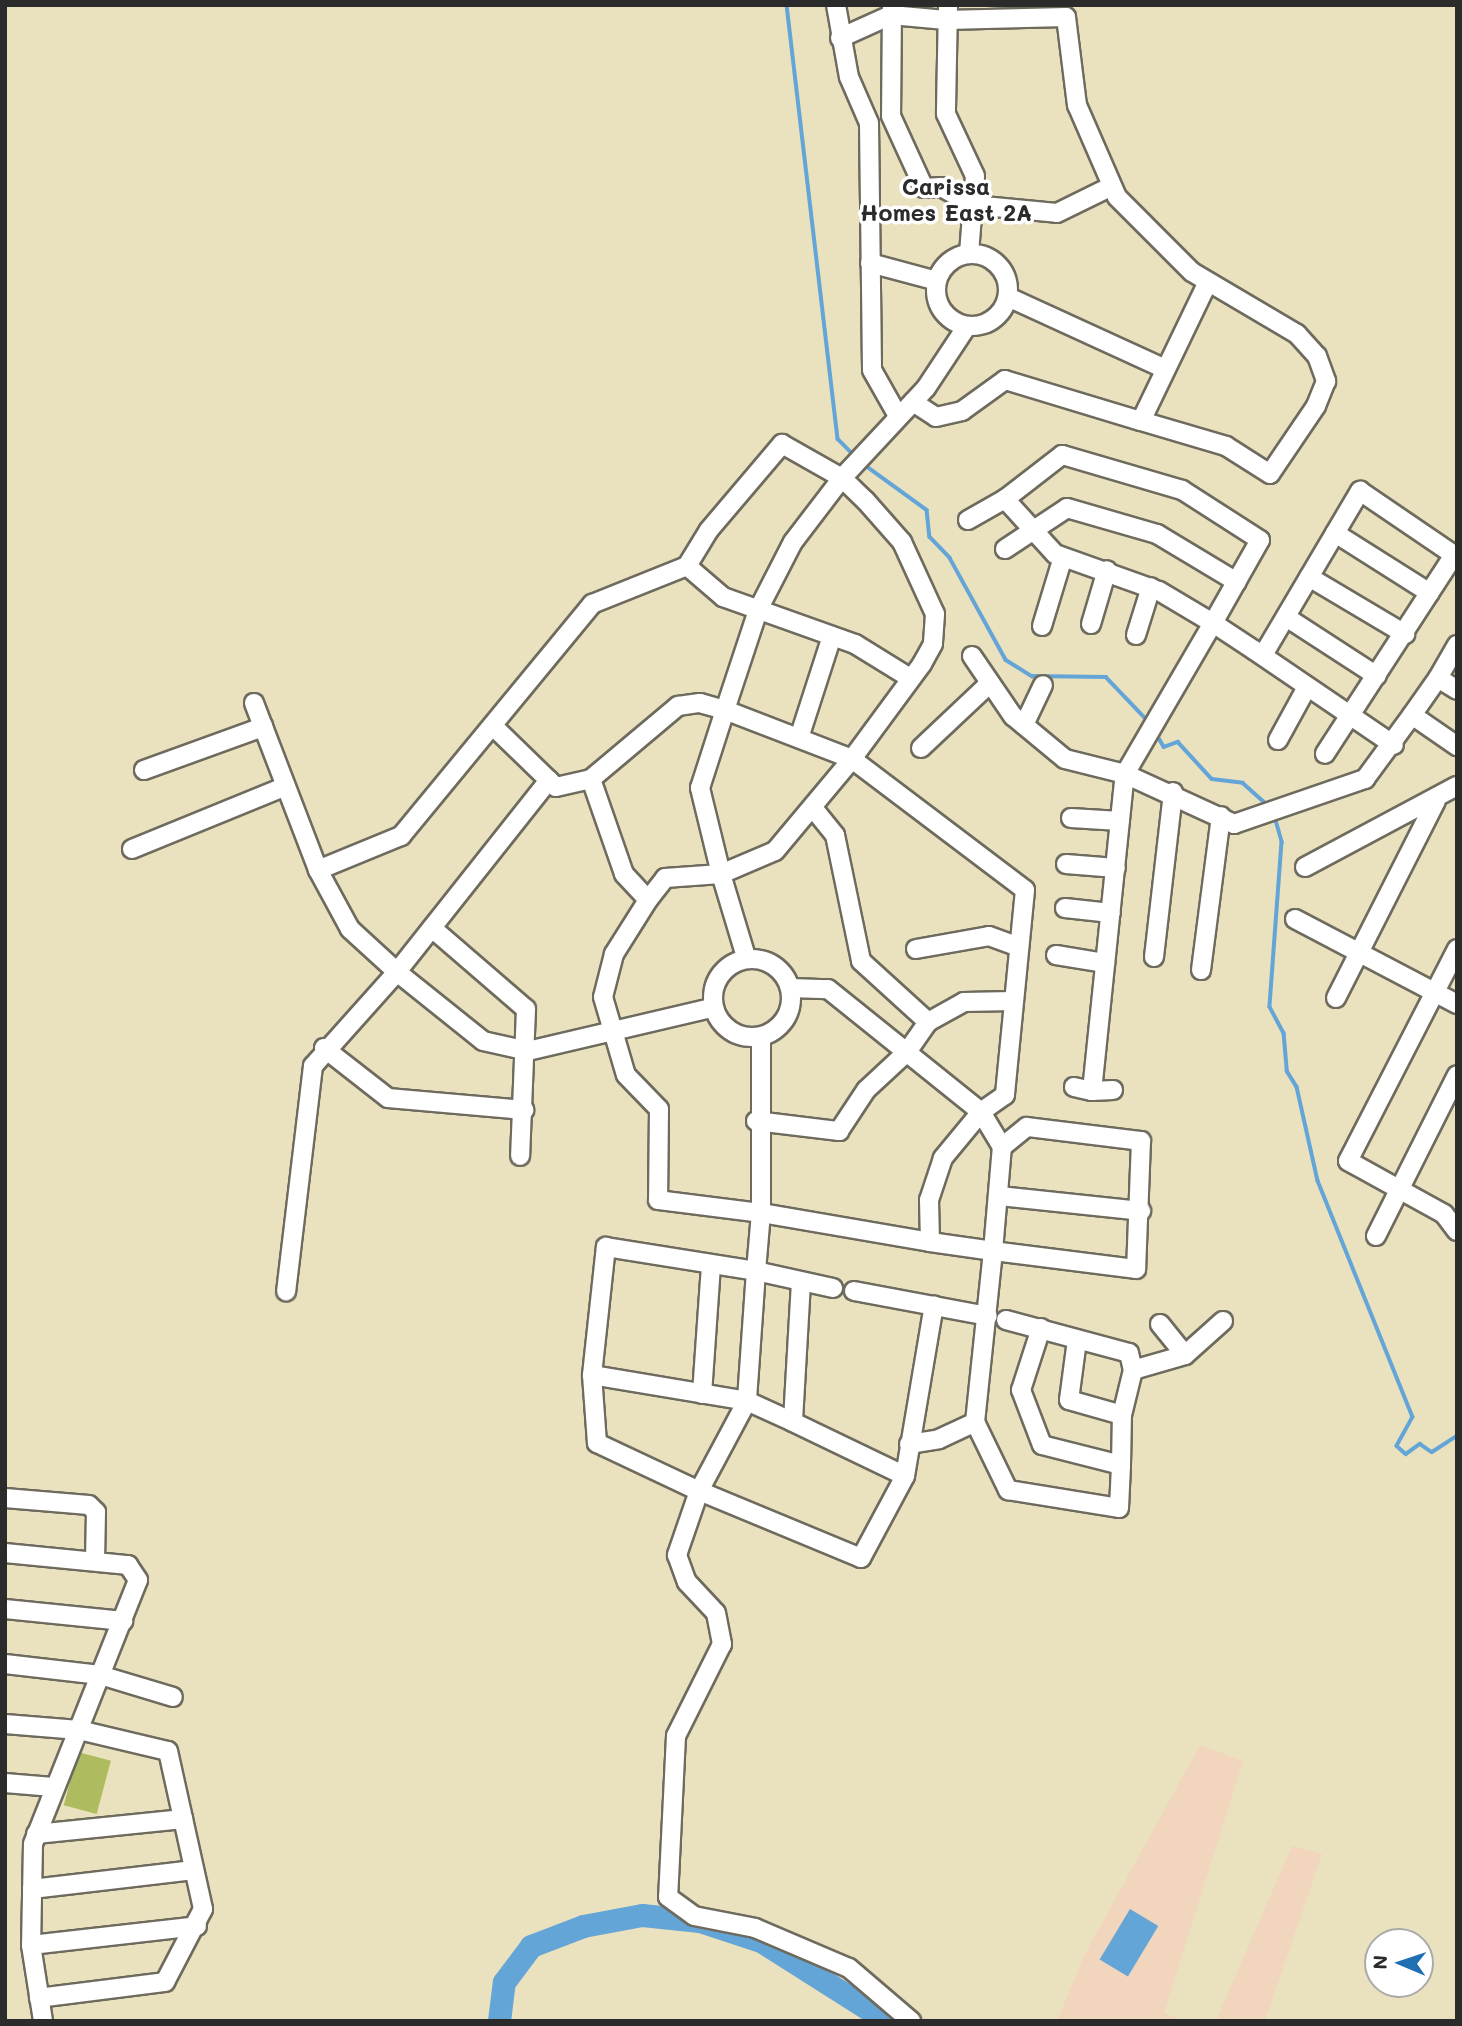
<!DOCTYPE html>
<html>
<head>
<meta charset="utf-8">
<style>
  body { margin:0 }
  #map { position:relative; width:1462px; height:2026px; overflow:hidden; background:#eae1be; font-family:Mali,sans-serif }
  div>[style] { position:absolute }
  [style*='--x'] { left:calc(var(--x)*1px); top:calc(var(--y)*1px); width:calc(var(--w)*1px); rotate:calc(var(--a)*1deg) }
  .built>* { inset:0; background:#f1d5bd }
  .green>* { inset:0; background:#aebb5e; transform-origin:0 0 }
  .water>* { inset:0; background:#64a5d7; transform-origin:0 0 }
  .stream>* { height:3.5px; margin:-1.75px; padding:0 1.75px; transform-origin:1.75px; border-radius:1.75px; background:#64a5d7 }
  .river>* { height:23px; margin:-11.5px; padding:0 11.5px; transform-origin:11.5px; border-radius:11.5px; background:#64a5d7 }
  .roads { filter:drop-shadow(2px 0 #6e6b5e) drop-shadow(-2px 0 #6e6b5e) drop-shadow(0 2px #6e6b5e) drop-shadow(0 -2px #6e6b5e) }
  .minor>* { height:18px; margin:-9px; padding:0 9px; transform-origin:9px; border-radius:9px; background:#fff }
  .minor>.ring { margin:-9px; padding:0; box-sizing:content-box; background:none; border:18px solid #fff; border-radius:50% }
  span { translate:-50% -50%; white-space:nowrap; text-align:center; line-height:1.15; -webkit-text-stroke:7px #fff; paint-order:stroke }
  .neighbourhood-label { font-size:23px; color:#2b2b2b; font-weight:700 }
  .frame { position:absolute; inset:0; border:7px solid #2b2b2b; pointer-events:none }
  .north { position:absolute; left:1364px; top:1928px; width:70px; height:70px; box-sizing:border-box; background:#fff; border:2px solid #aaa; border-radius:50%; rotate:272deg; font-size:19px; font-weight:700; line-height:28px; text-align:center; color:#2b2b2b }
  .north::after { content:''; display:block; margin:auto; width:24px; height:32px; background:#1f6fb2; clip-path:polygon(50% 0,100% 100%,50% 72%,0 100%) }
</style>
</head>
<body>
<div id="map">
  <div class="built">
    <div style="clip-path:polygon(1200px 1745px,1243px 1761px,1164px 2013px,1184px 2021px,1057px 2021px,1084px 1956px)"></div>
    <div style="clip-path:polygon(1292px 1846px,1322px 1854px,1265px 2021px,1216px 2021px)"></div>
  </div>
  <div class="green">
    <div style="left:78px;top:1752px;width:34px;height:55px;rotate:15deg"></div>
  </div>
  <div class="water">
    <div style="left:1130px;top:1909px;width:33px;height:59px;rotate:31deg"></div>
  </div>
  <div class="stream">
    <div style="--x:787;--y:5;--w:437;--a:83.3"></div>
    <div style="--x:838;--y:439;--w:23;--a:45"></div>
    <div style="--x:862;--y:463;--w:80;--a:35.9"></div>
    <div style="--x:927;--y:510;--w:27;--a:84"></div>
    <div style="--x:930;--y:537;--w:29;--a:46"></div>
    <div style="--x:950;--y:558;--w:116;--a:61.2"></div>
    <div style="--x:1006;--y:660;--w:31;--a:32"></div>
    <div style="--x:1032;--y:676;--w:74;--a:0.8"></div>
    <div style="--x:1106;--y:677;--w:61;--a:46.3"></div>
    <div style="--x:1156;--y:733;--w:16;--a:60"></div>
    <div style="--x:1164;--y:747;--w:15;--a:-20"></div>
    <div style="--x:1178;--y:742;--w:50;--a:47.4"></div>
    <div style="--x:1212;--y:779;--w:31;--a:7"></div>
    <div style="--x:1243;--y:783;--w:36;--a:42"></div>
    <div style="--x:1275;--y:817;--w:26;--a:74"></div>
    <div style="--x:1282;--y:842;--w:165;--a:94.2"></div>
    <div style="--x:1270;--y:1007;--w:30;--a:62"></div>
    <div style="--x:1284;--y:1033;--w:38;--a:85"></div>
    <div style="--x:1287;--y:1071;--w:19;--a:58"></div>
    <div style="--x:1297;--y:1087;--w:96;--a:77.4"></div>
    <div style="--x:1318;--y:1181;--w:254;--a:68.1"></div>
    <div style="--x:1413;--y:1417;--w:33;--a:119"></div>
    <div style="--x:1397;--y:1446;--w:12;--a:42"></div>
    <div style="--x:1406;--y:1454;--w:17;--a:-36"></div>
    <div style="--x:1420;--y:1444;--w:14;--a:34"></div>
    <div style="--x:1432;--y:1452;--w:30;--a:-33"></div>
  </div>
  <div class="river">
    <div style="--x:499;--y:2021;--w:39;--a:-83"></div>
    <div style="--x:504;--y:1982;--w:45;--a:-53.1"></div>
    <div style="--x:531;--y:1946;--w:56;--a:-21"></div>
    <div style="--x:583;--y:1926;--w:60;--a:-10.6"></div>
    <div style="--x:642;--y:1915;--w:58;--a:5.9"></div>
    <div style="--x:700;--y:1921;--w:64;--a:18.2"></div>
    <div style="--x:761;--y:1941;--w:149;--a:32.4"></div>
  </div>
  <div class="roads">
    <div class="minor">
      <div style="--x:836;--y:5;--w:73;--a:79.8"></div>
      <div style="--x:849;--y:77;--w:50;--a:66.5"></div>
      <div style="--x:869;--y:123;--w:247;--a:89.3"></div>
      <div style="--x:872;--y:370;--w:53;--a:60.5"></div>
      <div style="--x:948;--y:5;--w:109;--a:91.1"></div>
      <div style="--x:946;--y:114;--w:68;--a:64.9"></div>
      <div style="--x:975;--y:176;--w:78;--a:94.4"></div>
      <div style="--x:892;--y:6;--w:110;--a:90.5"></div>
      <div style="--x:891;--y:116;--w:79;--a:65.4"></div>
      <div style="--x:924;--y:188;--w:17;--a:-3"></div>
      <div style="--x:941;--y:187;--w:37;--a:29"></div>
      <div style="--x:973;--y:205;--w:84;--a:5.4"></div>
      <div style="--x:1057;--y:213;--w:61;--a:-26.1"></div>
      <div style="--x:840;--y:38;--w:56;--a:-24.3"></div>
      <div style="--x:891;--y:15;--w:55;--a:5.2"></div>
      <div style="--x:946;--y:20;--w:120;--a:-1.4"></div>
      <div style="--x:1066;--y:17;--w:89;--a:82.9"></div>
      <div style="--x:1077;--y:105;--w:100;--a:66.5"></div>
      <div style="--x:1117;--y:197;--w:106;--a:45"></div>
      <div style="--x:1192;--y:272;--w:122;--a:30.6"></div>
      <div style="--x:1297;--y:334;--w:30;--a:48"></div>
      <div style="--x:1317;--y:356;--w:27;--a:70"></div>
      <div style="--x:1326;--y:381;--w:27;--a:112"></div>
      <div style="--x:1316;--y:406;--w:82;--a:124.1"></div>
      <div style="--x:1270;--y:474;--w:52;--a:-147.5"></div>
      <div style="--x:1226;--y:446;--w:89;--a:-163.6"></div>
      <div style="--x:1141;--y:421;--w:154;--a:-64.3"></div>
      <div class="ring" style="left:936px;top:254px;width:54px;height:54px"></div>
      <div style="--x:870;--y:263;--w:69;--a:15"></div>
      <div style="--x:1008;--y:297;--w:170;--a:24.6"></div>
      <div style="--x:913;--y:402;--w:27;--a:33"></div>
      <div style="--x:936;--y:417;--w:27;--a:-13"></div>
      <div style="--x:962;--y:411;--w:53;--a:-35.8"></div>
      <div style="--x:1005;--y:380;--w:142;--a:16.8"></div>
      <div style="--x:968;--y:520;--w:43;--a:-29.6"></div>
      <div style="--x:1335;--y:533;--w:112;--a:32.3"></div>
      <div style="--x:1005;--y:549;--w:74;--a:-33.5"></div>
      <div style="--x:1067;--y:508;--w:94;--a:16.1"></div>
      <div style="--x:1157;--y:534;--w:93;--a:31"></div>
      <div style="--x:687;--y:566;--w:48;--a:40.7"></div>
      <div style="--x:723;--y:597;--w:140;--a:19.6"></div>
      <div style="--x:855;--y:644;--w:65;--a:31.7"></div>
      <div style="--x:1309;--y:577;--w:112;--a:30.7"></div>
      <div style="--x:1286;--y:617;--w:108;--a:33"></div>
      <div style="--x:1091;--y:624;--w:56;--a:-73.5"></div>
      <div style="--x:1042;--y:626;--w:72;--a:-73.1"></div>
      <div style="--x:1136;--y:635;--w:50;--a:-72.6"></div>
      <div style="--x:1457;--y:645;--w:38;--a:120"></div>
      <div style="--x:1438;--y:678;--w:22;--a:32"></div>
      <div style="--x:1263;--y:655;--w:191;--a:-59.4"></div>
      <div style="--x:1360;--y:491;--w:114;--a:34.2"></div>
      <div style="--x:1454;--y:555;--w:237;--a:123"></div>
      <div style="--x:972;--y:656;--w:73;--a:55.7"></div>
      <div style="--x:1013;--y:716;--w:67;--a:39.6"></div>
      <div style="--x:1065;--y:759;--w:62;--a:14"></div>
      <div style="--x:1125;--y:774;--w:120;--a:24.6"></div>
      <div style="--x:1234;--y:824;--w:139;--a:-19"></div>
      <div style="--x:1365;--y:779;--w:79;--a:-53.7"></div>
      <div style="--x:1412;--y:715;--w:55;--a:34.6"></div>
      <div style="--x:254;--y:703;--w:179;--a:69"></div>
      <div style="--x:318;--y:870;--w:67;--a:61.5"></div>
      <div style="--x:350;--y:929;--w:64;--a:42.5"></div>
      <div style="--x:397;--y:972;--w:126;--a:131.8"></div>
      <div style="--x:313;--y:1066;--w:227;--a:96.8"></div>
      <div style="--x:1412;--y:715;--w:45;--a:-54.9"></div>
      <div style="--x:1024;--y:725;--w:44;--a:-64.6"></div>
      <div style="--x:494;--y:727;--w:86;--a:44.1"></div>
      <div style="--x:556;--y:787;--w:36;--a:-13"></div>
      <div style="--x:591;--y:779;--w:114;--a:-40"></div>
      <div style="--x:678;--y:706;--w:22;--a:-8"></div>
      <div style="--x:700;--y:703;--w:26;--a:16"></div>
      <div style="--x:725;--y:710;--w:105;--a:-71.7"></div>
      <div style="--x:758;--y:610;--w:76;--a:-62.8"></div>
      <div style="--x:793;--y:542;--w:81;--a:-52.6"></div>
      <div style="--x:842;--y:478;--w:32;--a:44"></div>
      <div style="--x:865;--y:500;--w:56;--a:48.6"></div>
      <div style="--x:902;--y:542;--w:79;--a:65.4"></div>
      <div style="--x:935;--y:614;--w:30;--a:94"></div>
      <div style="--x:933;--y:644;--w:23;--a:119"></div>
      <div style="--x:922;--y:664;--w:118;--a:126.4"></div>
      <div style="--x:852;--y:759;--w:120;--a:129.9"></div>
      <div style="--x:775;--y:851;--w:59;--a:156.9"></div>
      <div style="--x:721;--y:874;--w:89;--a:-103.7"></div>
      <div style="--x:700;--y:788;--w:82;--a:-72.2"></div>
      <div style="--x:725;--y:710;--w:136;--a:21.1"></div>
      <div style="--x:852;--y:759;--w:217;--a:37.1"></div>
      <div style="--x:1025;--y:890;--w:206;--a:95.6"></div>
      <div style="--x:1005;--y:1095;--w:29;--a:145"></div>
      <div style="--x:981;--y:1112;--w:60;--a:129.6"></div>
      <div style="--x:943;--y:1158;--w:44;--a:108.4"></div>
      <div style="--x:929;--y:1200;--w:42;--a:88.6"></div>
      <div style="--x:930;--y:1242;--w:64;--a:8.1"></div>
      <div style="--x:993;--y:1251;--w:172;--a:96"></div>
      <div style="--x:975;--y:1422;--w:76;--a:64.1"></div>
      <div style="--x:1008;--y:1490;--w:112;--a:9.2"></div>
      <div style="--x:1119;--y:1508;--w:43;--a:-87.3"></div>
      <div style="--x:1121;--y:1465;--w:81;--a:-165.8"></div>
      <div style="--x:1042;--y:1445;--w:59;--a:-110.9"></div>
      <div style="--x:1021;--y:1390;--w:65;--a:-72.1"></div>
      <div style="--x:799;--y:738;--w:107;--a:-72.1"></div>
      <div style="--x:1278;--y:740;--w:60;--a:-61.3"></div>
      <div style="--x:921;--y:748;--w:95;--a:-43.3"></div>
      <div style="--x:144;--y:770;--w:127;--a:-19.9"></div>
      <div style="--x:591;--y:779;--w:101;--a:70.8"></div>
      <div style="--x:624;--y:874;--w:35;--a:47"></div>
      <div style="--x:648;--y:900;--w:64;--a:122.2"></div>
      <div style="--x:614;--y:954;--w:44;--a:104.3"></div>
      <div style="--x:603;--y:997;--w:81;--a:73.6"></div>
      <div style="--x:626;--y:1075;--w:47;--a:45.9"></div>
      <div style="--x:659;--y:1109;--w:91;--a:90.6"></div>
      <div style="--x:658;--y:1200;--w:104;--a:7.2"></div>
      <div style="--x:761;--y:1213;--w:176;--a:-90"></div>
      <div style="--x:549;--y:780;--w:245;--a:128.4"></div>
      <div style="--x:397;--y:972;--w:110;--a:38.7"></div>
      <div style="--x:483;--y:1041;--w:46;--a:12.5"></div>
      <div style="--x:528;--y:1051;--w:189;--a:-13.2"></div>
      <div style="--x:813;--y:808;--w:35;--a:51"></div>
      <div style="--x:835;--y:835;--w:129;--a:78.3"></div>
      <div style="--x:861;--y:961;--w:91;--a:42.3"></div>
      <div style="--x:1071;--y:818;--w:49;--a:3.5"></div>
      <div style="--x:132;--y:849;--w:166;--a:-22.2"></div>
      <div style="--x:1066;--y:864;--w:50;--a:4.6"></div>
      <div style="--x:1305;--y:867;--w:172;--a:-28.1"></div>
      <div style="--x:318;--y:870;--w:90;--a:-22.3"></div>
      <div style="--x:401;--y:836;--w:301;--a:-50.5"></div>
      <div style="--x:592;--y:604;--w:102;--a:-21.8"></div>
      <div style="--x:687;--y:566;--w:42;--a:-58.6"></div>
      <div style="--x:709;--y:530;--w:113;--a:-49.7"></div>
      <div style="--x:782;--y:444;--w:69;--a:29.5"></div>
      <div style="--x:842;--y:478;--w:123;--a:-47"></div>
      <div style="--x:926;--y:388;--w:74;--a:-56.5"></div>
      <div style="--x:648;--y:900;--w:28;--a:-52"></div>
      <div style="--x:665;--y:878;--w:56;--a:-4.1"></div>
      <div style="--x:721;--y:874;--w:87;--a:73.2"></div>
      <div style="--x:1065;--y:908;--w:46;--a:6.2"></div>
      <div style="--x:1295;--y:919;--w:183;--a:27.7"></div>
      <div style="--x:432;--y:928;--w:124;--a:40.8"></div>
      <div style="--x:526;--y:1009;--w:147;--a:92.3"></div>
      <div style="--x:916;--y:949;--w:74;--a:-10.1"></div>
      <div style="--x:989;--y:936;--w:32;--a:20"></div>
      <div style="--x:1457;--y:949;--w:238;--a:117.2"></div>
      <div style="--x:1348;--y:1161;--w:110;--a:28.9"></div>
      <div style="--x:1444;--y:1214;--w:21;--a:53"></div>
      <div style="--x:1056;--y:955;--w:50;--a:9.3"></div>
      <div style="--x:1154;--y:957;--w:166;--a:-83.4"></div>
      <div class="ring" style="left:713px;top:959px;width:60px;height:60px"></div>
      <div style="--x:1201;--y:970;--w:155;--a:-82.6"></div>
      <div style="--x:790;--y:988;--w:38;--a:2"></div>
      <div style="--x:828;--y:989;--w:196;--a:38.8"></div>
      <div style="--x:981;--y:1112;--w:41;--a:59"></div>
      <div style="--x:1336;--y:998;--w:221;--a:-63.1"></div>
      <div style="--x:324;--y:1048;--w:81;--a:38"></div>
      <div style="--x:388;--y:1098;--w:137;--a:5"></div>
      <div style="--x:1074;--y:1087;--w:18;--a:13"></div>
      <div style="--x:1113;--y:1090;--w:21;--a:177"></div>
      <div style="--x:1092;--y:1091;--w:319;--a:-84.1"></div>
      <div style="--x:1125;--y:774;--w:175;--a:-59.8"></div>
      <div style="--x:1213;--y:623;--w:95;--a:-60.5"></div>
      <div style="--x:1260;--y:540;--w:93;--a:-147.3"></div>
      <div style="--x:1182;--y:490;--w:125;--a:-163.7"></div>
      <div style="--x:1062;--y:455;--w:72;--a:142.3"></div>
      <div style="--x:1005;--y:499;--w:74;--a:47.7"></div>
      <div style="--x:1055;--y:554;--w:110;--a:19.6"></div>
      <div style="--x:1159;--y:591;--w:63;--a:30.7"></div>
      <div style="--x:1213;--y:623;--w:49;--a:33.4"></div>
      <div style="--x:1254;--y:650;--w:169;--a:34.2"></div>
      <div style="--x:756;--y:1121;--w:84;--a:6.9"></div>
      <div style="--x:839;--y:1131;--w:49;--a:-56.6"></div>
      <div style="--x:866;--y:1090;--w:56;--a:-42.8"></div>
      <div style="--x:907;--y:1052;--w:37;--a:-55"></div>
      <div style="--x:928;--y:1022;--w:41;--a:-29.1"></div>
      <div style="--x:964;--y:1002;--w:49;--a:-1.2"></div>
      <div style="--x:1027;--y:1127;--w:115;--a:7"></div>
      <div style="--x:1141;--y:1141;--w:128;--a:92.2"></div>
      <div style="--x:1136;--y:1269;--w:144;--a:-172.8"></div>
      <div style="--x:993;--y:1251;--w:104;--a:-85.1"></div>
      <div style="--x:1002;--y:1147;--w:32;--a:-39"></div>
      <div style="--x:999;--y:1196;--w:143;--a:6"></div>
      <div style="--x:1376;--y:1236;--w:180;--a:-63.3"></div>
      <div style="--x:801;--y:1282;--w:140;--a:93.3"></div>
      <div style="--x:793;--y:1422;--w:124;--a:25.7"></div>
      <div style="--x:905;--y:1476;--w:173;--a:-80.4"></div>
      <div style="--x:833;--y:1288;--w:79;--a:-167.6"></div>
      <div style="--x:756;--y:1271;--w:58;--a:-85.1"></div>
      <div style="--x:761;--y:1213;--w:171;--a:9.7"></div>
      <div style="--x:854;--y:1291;--w:136;--a:10.6"></div>
      <div style="--x:1006;--y:1320;--w:127;--a:15"></div>
      <div style="--x:1129;--y:1353;--w:17;--a:77"></div>
      <div style="--x:1133;--y:1370;--w:46;--a:103.7"></div>
      <div style="--x:1122;--y:1415;--w:55;--a:-164.2"></div>
      <div style="--x:1069;--y:1400;--w:61;--a:-82.4"></div>
      <div style="--x:1160;--y:1324;--w:40;--a:51"></div>
      <div style="--x:1133;--y:1370;--w:54;--a:-16.1"></div>
      <div style="--x:1185;--y:1355;--w:51;--a:-41.8"></div>
      <div style="--x:592;--y:1375;--w:129;--a:-83.8"></div>
      <div style="--x:606;--y:1247;--w:152;--a:9.1"></div>
      <div style="--x:756;--y:1271;--w:130;--a:94"></div>
      <div style="--x:747;--y:1401;--w:51;--a:24.5"></div>
      <div style="--x:702;--y:1394;--w:130;--a:-86"></div>
      <div style="--x:909;--y:1444;--w:30;--a:-9"></div>
      <div style="--x:939;--y:1439;--w:40;--a:-25"></div>
      <div style="--x:1121;--y:1465;--w:50;--a:-88.9"></div>
      <div style="--x:905;--y:1476;--w:93;--a:118.2"></div>
      <div style="--x:861;--y:1558;--w:175;--a:-157.5"></div>
      <div style="--x:699;--y:1491;--w:113;--a:-154.8"></div>
      <div style="--x:597;--y:1443;--w:68;--a:-94.2"></div>
      <div style="--x:592;--y:1375;--w:157;--a:9.5"></div>
      <div style="--x:747;--y:1401;--w:102;--a:118.1"></div>
      <div style="--x:699;--y:1491;--w:68;--a:109"></div>
      <div style="--x:677;--y:1555;--w:29;--a:70"></div>
      <div style="--x:687;--y:1582;--w:42;--a:46.9"></div>
      <div style="--x:716;--y:1613;--w:32;--a:79"></div>
      <div style="--x:722;--y:1644;--w:103;--a:116.6"></div>
      <div style="--x:676;--y:1736;--w:161;--a:92.8"></div>
      <div style="--x:668;--y:1897;--w:32;--a:36"></div>
      <div style="--x:694;--y:1916;--w:62;--a:11.1"></div>
      <div style="--x:755;--y:1928;--w:102;--a:23.1"></div>
      <div style="--x:849;--y:1968;--w:82;--a:40.5"></div>
      <div style="--x:5;--y:1498;--w:84;--a:4.8"></div>
      <div style="--x:89;--y:1505;--w:10;--a:45"></div>
      <div style="--x:96;--y:1512;--w:49;--a:91.2"></div>
      <div style="--x:5;--y:1553;--w:124;--a:5.6"></div>
      <div style="--x:128;--y:1565;--w:18;--a:56"></div>
      <div style="--x:138;--y:1580;--w:284;--a:111.7"></div>
      <div style="--x:33;--y:1844;--w:101;--a:91.1"></div>
      <div style="--x:31;--y:1945;--w:77;--a:81"></div>
      <div style="--x:5;--y:1609;--w:119;--a:5.8"></div>
      <div style="--x:5;--y:1664;--w:96;--a:6.6"></div>
      <div style="--x:100;--y:1675;--w:76;--a:16.8"></div>
      <div style="--x:5;--y:1724;--w:74;--a:4.6"></div>
      <div style="--x:79;--y:1730;--w:91;--a:13.3"></div>
      <div style="--x:168;--y:1751;--w:162;--a:77.5"></div>
      <div style="--x:203;--y:1909;--w:82;--a:117.5"></div>
      <div style="--x:165;--y:1982;--w:127;--a:172.8"></div>
      <div style="--x:5;--y:1783;--w:48;--a:4.8"></div>
      <div style="--x:36;--y:1834;--w:148;--a:-5.8"></div>
      <div style="--x:32;--y:1889;--w:163;--a:-6.7"></div>
      <div style="--x:31;--y:1945;--w:167;--a:-6.5"></div>
    </div>
  </div>
  <div class="neighbourhood-label">
    <span style="left:946px;top:199px">Carissa<br>Homes East 2A</span>
  </div>
  <div class="frame"></div>
  <div class="north">N</div>
</div>
</body>
</html>
